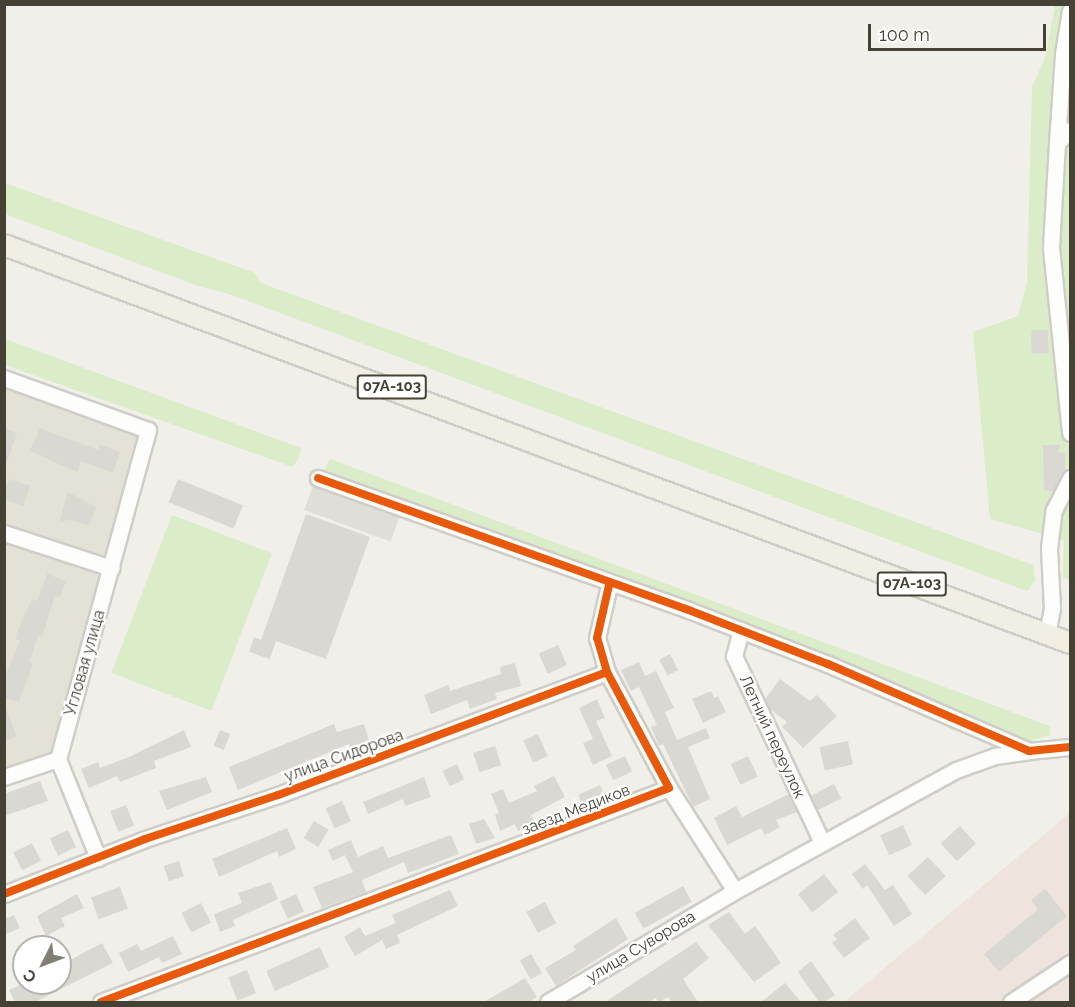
<!DOCTYPE html>
<html>
<head>
<meta charset="utf-8">
<style>
  body { margin:0 }
  #map { position:relative; width:1075px; height:1007px; overflow:hidden; background:#f0efe9; font-family:Raleway,sans-serif }
  div>[style] { position:absolute }
  [style*='--x'] { left:calc(var(--x)*1px); top:calc(var(--y)*1px); width:calc(var(--w)*1px); rotate:calc(var(--a)*1deg) }
  .residential>* { inset:0; background:#e4e1d6 }
  .medical>* { inset:0; background:#efe3dd }
  .green>* { inset:0; background:#dbecc9; transform-origin:0 0 }
  .parking>* { inset:0; background:#dfded9; transform-origin:0 0 }
  .building>* { inset:0; background:#dad8d2; transform-origin:0 0 }
  .roads { filter:drop-shadow(2px 0 #cecdc7) drop-shadow(-2px 0 #cecdc7) drop-shadow(0 2px #cecdc7) drop-shadow(0 -2px #cecdc7) }
  .minor>* { height:15px; margin:-7.5px; padding:0 7.5px; transform-origin:7.5px; border-radius:7.5px; background:#fdfdfc }
  .major>* { height:20px; margin:-10px; padding:0 10px; transform-origin:10px; border-radius:10px; background:#f1eee3 }
  .cycleway>* { height:8px; margin:-4px; padding:0 4px; transform-origin:4px; border-radius:4px; background:#e8590c }
  span { translate:-50% -50%; white-space:nowrap; text-align:center; line-height:1.15; -webkit-text-stroke:4.5px #fff; paint-order:stroke }
  .shield-label span { padding:2px 4px; background:#fff; border:2px solid; border-radius:4px; -webkit-text-stroke-width:0 }
  .shield-label { font-size:15px; color:#464135; font-weight:700 }
  .street-label { font-size:16px; color:#464135 }
  .frame { position:absolute; inset:0; border:6px solid #464135; pointer-events:none }
  .north { position:absolute; left:12px; top:935px; width:60px; height:60px; box-sizing:border-box; background:#fff; border:2px solid #b5b3ae; border-radius:50%; rotate:228deg; font-size:16px; font-weight:700; line-height:24px; text-align:center; color:#464135 }
  .north::after { content:''; display:block; margin:auto; width:21px; height:27px; background:#827e74; clip-path:polygon(50% 0,100% 100%,50% 72%,0 100%) }
  .scale { position:absolute; left:868px; top:24px; width:178px; height:27px; box-sizing:border-box; border:3px solid #464135; border-top:0; padding-left:8px; font-size:18px; line-height:21px; white-space:nowrap; color:#464135; -webkit-text-stroke:4px #fff; paint-order:stroke }
</style>
</head>
<body>
<div id="map">
  <div class="residential">
    <div style="clip-path:polygon(4px 384px,136px 431px,142px 438px,111px 555px,100px 558px,5px 523px)"></div>
    <div style="clip-path:polygon(5px 537px,100px 570px,105px 577px,56px 745px,49px 755px,5px 768px)"></div>
  </div>
  <div class="medical">
    <div style="clip-path:polygon(1070px 813px,1070px 1002px,844px 1002px)"></div>
  </div>
  <div class="green">
    <div style="clip-path:polygon(1055px 5px,1070px 5px,1070px 578px,1067px 580px,1063px 577px,1064px 540px,990px 519px,973px 332px,1018px 316px,1027px 283px,1032px 87px,1046px 55px)"></div>
    <div style="clip-path:polygon(5px 183px,255px 273px,261px 283px,1033px 565px,1035px 581px,1027px 591px,229px 294px,198px 286px,5px 214px)"></div>
    <div style="clip-path:polygon(5px 339px,301px 448px,299px 458px,293px 467px,5px 365px)"></div>
    <div style="clip-path:polygon(330px 459px,1050px 726px,1050px 735px,1027px 742px,322px 475px)"></div>
    <div style="left:172px;top:515px;width:107px;height:169px;rotate:21deg"></div>
  </div>
  <div class="parking">
    <div style="left:315px;top:480px;width:92px;height:32px;rotate:20deg"></div>
  </div>
  <div class="building">
    <div style="left:1048px;top:330px;width:23px;height:17px;rotate:88deg"></div>
    <div style="clip-path:polygon(4px 428px,17px 433px,6px 465px,4px 465px)"></div>
    <div style="clip-path:polygon(40px 428px,98px 450px,100px 444px,120px 452px,113px 473px,81px 461px,77px 472px,30px 451px)"></div>
    <div style="clip-path:polygon(1043px 445px,1060px 445px,1059px 452px,1065px 453px,1065px 470px,1053px 491px,1044px 491px)"></div>
    <div style="left:9px;top:479px;width:22px;height:21px;rotate:18deg"></div>
    <div style="left:178px;top:479px;width:70px;height:25px;rotate:22deg"></div>
    <div style="clip-path:polygon(68px 492px,96px 507px,89px 526px,71px 520px,60px 521px)"></div>
    <div style="clip-path:polygon(306px 514px,370px 537px,326px 659px,276px 641px,270px 659px,249px 652px,254px 637px,261px 640px)"></div>
    <div style="clip-path:polygon(47px 574px,66px 581px,60px 597px,55px 596px,42px 637px,38px 636px,29px 662px,33px 663px,29px 675px,19px 701px,15px 701px,4px 698px,4px 678px,20px 641px,15px 639px,21px 623px,32px 599px,37px 601px)"></div>
    <div style="left:558px;top:645px;width:22px;height:21px;rotate:66deg"></div>
    <div style="left:670px;top:654px;width:18px;height:12px;rotate:63deg"></div>
    <div style="clip-path:polygon(639px 662px,645px 676px,656px 671px,674px 708px,665px 712px,677px 740px,706px 728px,710px 738px,688px 747px,710px 799px,693px 807px,663px 744px,659px 746px,651px 727px,657px 725px,639px 687px,631px 691px,621px 670px)"></div>
    <div style="clip-path:polygon(515px 663px,521px 686px,495px 693px,497px 699px,470px 709px,467px 700px,431px 714px,424px 695px,448px 685px,450px 691px,501px 674px,500px 667px)"></div>
    <div style="clip-path:polygon(780px 679px,810px 701px,817px 695px,837px 716px,803px 748px,782px 727px,787px 722px,770px 709px,765px 699px)"></div>
    <div style="clip-path:polygon(711px 691px,714px 698px,718px 696px,726px 712px,703px 723px,692px 699px)"></div>
    <div style="clip-path:polygon(597px 699px,605px 718px,596px 721px,612px 756px,593px 765px,583px 743px,593px 739px,579px 708px)"></div>
    <div style="clip-path:polygon(4px 703px,17px 737px,4px 741px)"></div>
    <div style="clip-path:polygon(334px 724px,337px 732px,364px 724px,370px 743px,351px 749px,349px 744px,238px 790px,229px 767px)"></div>
    <div style="clip-path:polygon(184px 730px,191px 747px,154px 761px,156px 768px,120px 782px,117px 776px,89px 788px,81px 769px,98px 762px,100px 768px,129px 757px)"></div>
    <div style="left:220px;top:730px;width:11px;height:17px;rotate:22deg"></div>
    <div style="left:538px;top:734px;width:24px;height:16px;rotate:66deg"></div>
    <div style="left:848px;top:741px;width:24px;height:29px;rotate:78deg"></div>
    <div style="left:495px;top:746px;width:20px;height:23px;rotate:72deg"></div>
    <div style="left:625px;top:756px;width:17px;height:21px;rotate:65deg"></div>
    <div style="left:748px;top:756px;width:23px;height:19px;rotate:65deg"></div>
    <div style="left:457px;top:764px;width:17px;height:16px;rotate:65deg"></div>
    <div style="clip-path:polygon(554px 776px,565px 797px,531px 815px,535px 823px,518px 831px,515px 824px,500px 831px,495px 815px,499px 813px,491px 794px,503px 789px,509px 803px,537px 791px,534px 786px)"></div>
    <div style="clip-path:polygon(206px 777px,212px 792px,167px 810px,159px 791px)"></div>
    <div style="clip-path:polygon(424px 777px,431px 797px,405px 806px,403px 799px,368px 814px,363px 802px)"></div>
    <div style="clip-path:polygon(40px 781px,48px 801px,4px 816px,4px 794px)"></div>
    <div style="left:834px;top:784px;width:16px;height:26px;rotate:63deg"></div>
    <div style="left:600px;top:785px;width:10px;height:24px;rotate:66deg"></div>
    <div style="clip-path:polygon(789px 794px,797px 812px,776px 820px,780px 827px,765px 835px,761px 828px,727px 845px,714px 818px,736px 806px,742px 817px)"></div>
    <div style="left:342px;top:801px;width:22px;height:18px;rotate:66deg"></div>
    <div style="left:126px;top:805px;width:22px;height:17px;rotate:68deg"></div>
    <div style="clip-path:polygon(484px 819px,495px 838px,476px 844px,469px 824px)"></div>
    <div style="left:314px;top:821px;width:17px;height:20px;rotate:31deg"></div>
    <div style="left:903px;top:825px;width:22px;height:25px;rotate:66deg"></div>
    <div style="left:960px;top:826px;width:24px;height:26px;rotate:48deg"></div>
    <div style="clip-path:polygon(287px 828px,296px 849px,279px 857px,277px 851px,219px 877px,212px 859px)"></div>
    <div style="left:68px;top:830px;width:19px;height:20px;rotate:65deg"></div>
    <div style="clip-path:polygon(451px 835px,459px 854px,408px 873px,404px 862px,362px 880px,366px 892px,322px 908px,313px 887px,353px 872px,345px 855px,333px 861px,328px 850px,351px 840px,358px 857px,383px 846px,388px 858px)"></div>
    <div style="left:32px;top:843px;width:20px;height:21px;rotate:63deg"></div>
    <div style="left:928px;top:857px;width:26px;height:28px;rotate:47deg"></div>
    <div style="left:179px;top:861px;width:16px;height:16px;rotate:72deg"></div>
    <div style="clip-path:polygon(865px 864px,885px 890px,893px 885px,912px 914px,894px 926px,867px 885px,863px 889px,852px 874px)"></div>
    <div style="left:824px;top:874px;width:23px;height:33px;rotate:52deg"></div>
    <div style="clip-path:polygon(271px 882px,278px 899px,233px 920px,235px 926px,220px 932px,214px 914px,242px 903px,238px 893px)"></div>
    <div style="left:683px;top:886px;width:18px;height:55px;rotate:61deg"></div>
    <div style="left:120px;top:887px;width:23px;height:31px;rotate:70deg"></div>
    <div style="clip-path:polygon(1045px 889px,1067px 916px,999px 972px,984px 954px,1038px 909px,1031px 900px)"></div>
    <div style="clip-path:polygon(450px 890px,458px 906px,397px 935px,400px 943px,386px 949px,382px 940px,355px 956px,344px 937px,360px 927px,365px 936px,396px 923px,392px 915px)"></div>
    <div style="clip-path:polygon(77px 894px,84px 908px,61px 918px,65px 926px,46px 936px,37px 916px)"></div>
    <div style="left:296px;top:894px;width:19px;height:18px;rotate:65deg"></div>
    <div style="left:545px;top:902px;width:24px;height:21px;rotate:62deg"></div>
    <div style="left:201px;top:903px;width:22px;height:22px;rotate:63deg"></div>
    <div style="clip-path:polygon(729px 912px,745px 934px,755px 926px,781px 963px,754px 982px,708px 925px)"></div>
    <div style="clip-path:polygon(14px 915px,20px 928px,4px 935px,4px 919px)"></div>
    <div style="clip-path:polygon(616px 918px,628px 939px,556px 986px,545px 968px,576px 950px,573px 946px)"></div>
    <div style="clip-path:polygon(855px 918px,870px 938px,844px 958px,832px 943px,837px 939px,833px 935px)"></div>
    <div style="clip-path:polygon(173px 936px,182px 954px,162px 963px,159px 957px,128px 972px,119px 953px,137px 944px,141px 951px)"></div>
    <div style="clip-path:polygon(696px 942px,709px 958px,683px 979px,698px 1002px,672px 1002px,668px 997px,660px 1002px,655px 998px,649px 1002px,605px 1002px)"></div>
    <div style="clip-path:polygon(102px 943px,113px 963px,35px 1002px,15px 1002px,9px 990px,25px 983px,60px 983px,60px 957px,69px 952px,72px 959px)"></div>
    <div style="left:320px;top:947px;width:22px;height:59px;rotate:66deg"></div>
    <div style="left:531px;top:954px;width:22px;height:13px;rotate:60deg"></div>
    <div style="clip-path:polygon(811px 961px,835px 995px,824px 1002px,819px 1002px,798px 972px)"></div>
    <div style="left:247px;top:970px;width:25px;height:20px;rotate:69deg"></div>
    <div style="clip-path:polygon(525px 978px,537px 997px,529px 1002px,484px 1002px)"></div>
    <div style="clip-path:polygon(785px 983px,801px 1002px,761px 1002px)"></div>
  </div>
  <div class="roads">
    <div class="minor">
      <div style="--x:1070;--y:130;--w:18;--a:135"></div>
      <div style="--x:1057;--y:143;--w:105;--a:93.3"></div>
      <div style="--x:1051;--y:248;--w:186;--a:84.1"></div>
      <div style="--x:1057;--y:143;--w:89;--a:-86.1"></div>
      <div style="--x:1063;--y:54;--w:44;--a:-80.8"></div>
      <div style="--x:4;--y:378;--w:153;--a:19.9"></div>
      <div style="--x:148;--y:430;--w:341;--a:105.3"></div>
      <div style="--x:318;--y:478;--w:391;--a:19.6"></div>
      <div style="--x:686;--y:609;--w:152;--a:21.2"></div>
      <div style="--x:828;--y:664;--w:219;--a:23.4"></div>
      <div style="--x:1029;--y:751;--w:41;--a:-5.6"></div>
      <div style="--x:4;--y:533;--w:113;--a:18.1"></div>
      <div style="--x:741;--y:630;--w:27;--a:105"></div>
      <div style="--x:734;--y:656;--w:206;--a:64.7"></div>
      <div style="--x:1047;--y:634;--w:26;--a:-79"></div>
      <div style="--x:1052;--y:608;--w:60;--a:-92.9"></div>
      <div style="--x:1049;--y:548;--w:38;--a:-83"></div>
      <div style="--x:1054;--y:510;--w:36;--a:-63"></div>
      <div style="--x:4;--y:777;--w:57;--a:-18.4"></div>
      <div style="--x:58;--y:759;--w:107;--a:68"></div>
      <div style="--x:669;--y:788;--w:122;--a:57.3"></div>
      <div style="--x:4;--y:894;--w:151;--a:-21.3"></div>
      <div style="--x:145;--y:839;--w:140;--a:-18.3"></div>
      <div style="--x:278;--y:795;--w:351;--a:-20.5"></div>
      <div style="--x:607;--y:672;--w:35;--a:-106"></div>
      <div style="--x:597;--y:638;--w:54;--a:-77.2"></div>
      <div style="--x:101;--y:1002;--w:607;--a:-20.64"></div>
      <div style="--x:669;--y:788;--w:132;--a:-118.1"></div>
      <div style="--x:548;--y:1002;--w:217;--a:-30.7"></div>
      <div style="--x:735;--y:891;--w:252;--a:-28.7"></div>
      <div style="--x:956;--y:770;--w:41;--a:-19.7"></div>
      <div style="--x:995;--y:756;--w:34;--a:-8"></div>
      <div style="--x:1011;--y:1002;--w:71;--a:-33.5"></div>
    </div>
    <div class="major">
      <div style="--x:4;--y:245;--w:1138;--a:20.47"></div>
    </div>
  </div>
  <div class="cycleway">
    <div style="--x:318;--y:478;--w:391;--a:19.6"></div>
    <div style="--x:686;--y:609;--w:152;--a:21.2"></div>
    <div style="--x:828;--y:664;--w:219;--a:23.4"></div>
    <div style="--x:1029;--y:751;--w:41;--a:-5.6"></div>
    <div style="--x:4;--y:894;--w:151;--a:-21.3"></div>
    <div style="--x:145;--y:839;--w:140;--a:-18.3"></div>
    <div style="--x:278;--y:795;--w:351;--a:-20.5"></div>
    <div style="--x:607;--y:672;--w:35;--a:-106"></div>
    <div style="--x:597;--y:638;--w:54;--a:-77.2"></div>
    <div style="--x:101;--y:1002;--w:607;--a:-20.64"></div>
    <div style="--x:669;--y:788;--w:132;--a:-118.1"></div>
  </div>
  <div class="shield-label">
    <span style="left:392px;top:387px">07А-103</span>
    <span style="left:912px;top:584px">07А-103</span>
  </div>
  <div class="street-label">
    <span style="left:85px;top:663px;rotate:-74deg">Угловая улица</span>
    <span style="left:772px;top:737px;rotate:65deg">Летний переулок</span>
    <span style="left:344px;top:756px;rotate:-20deg">улица Сидорова</span>
    <span style="left:576px;top:810px;rotate:-21deg">заезд Медиков</span>
    <span style="left:641px;top:947px;rotate:-31deg">улица Суворова</span>
  </div>
  <div class="frame"></div>
  <div class="north">С</div>
  <div class="scale">100 m</div>
</div>
</body>
</html>
